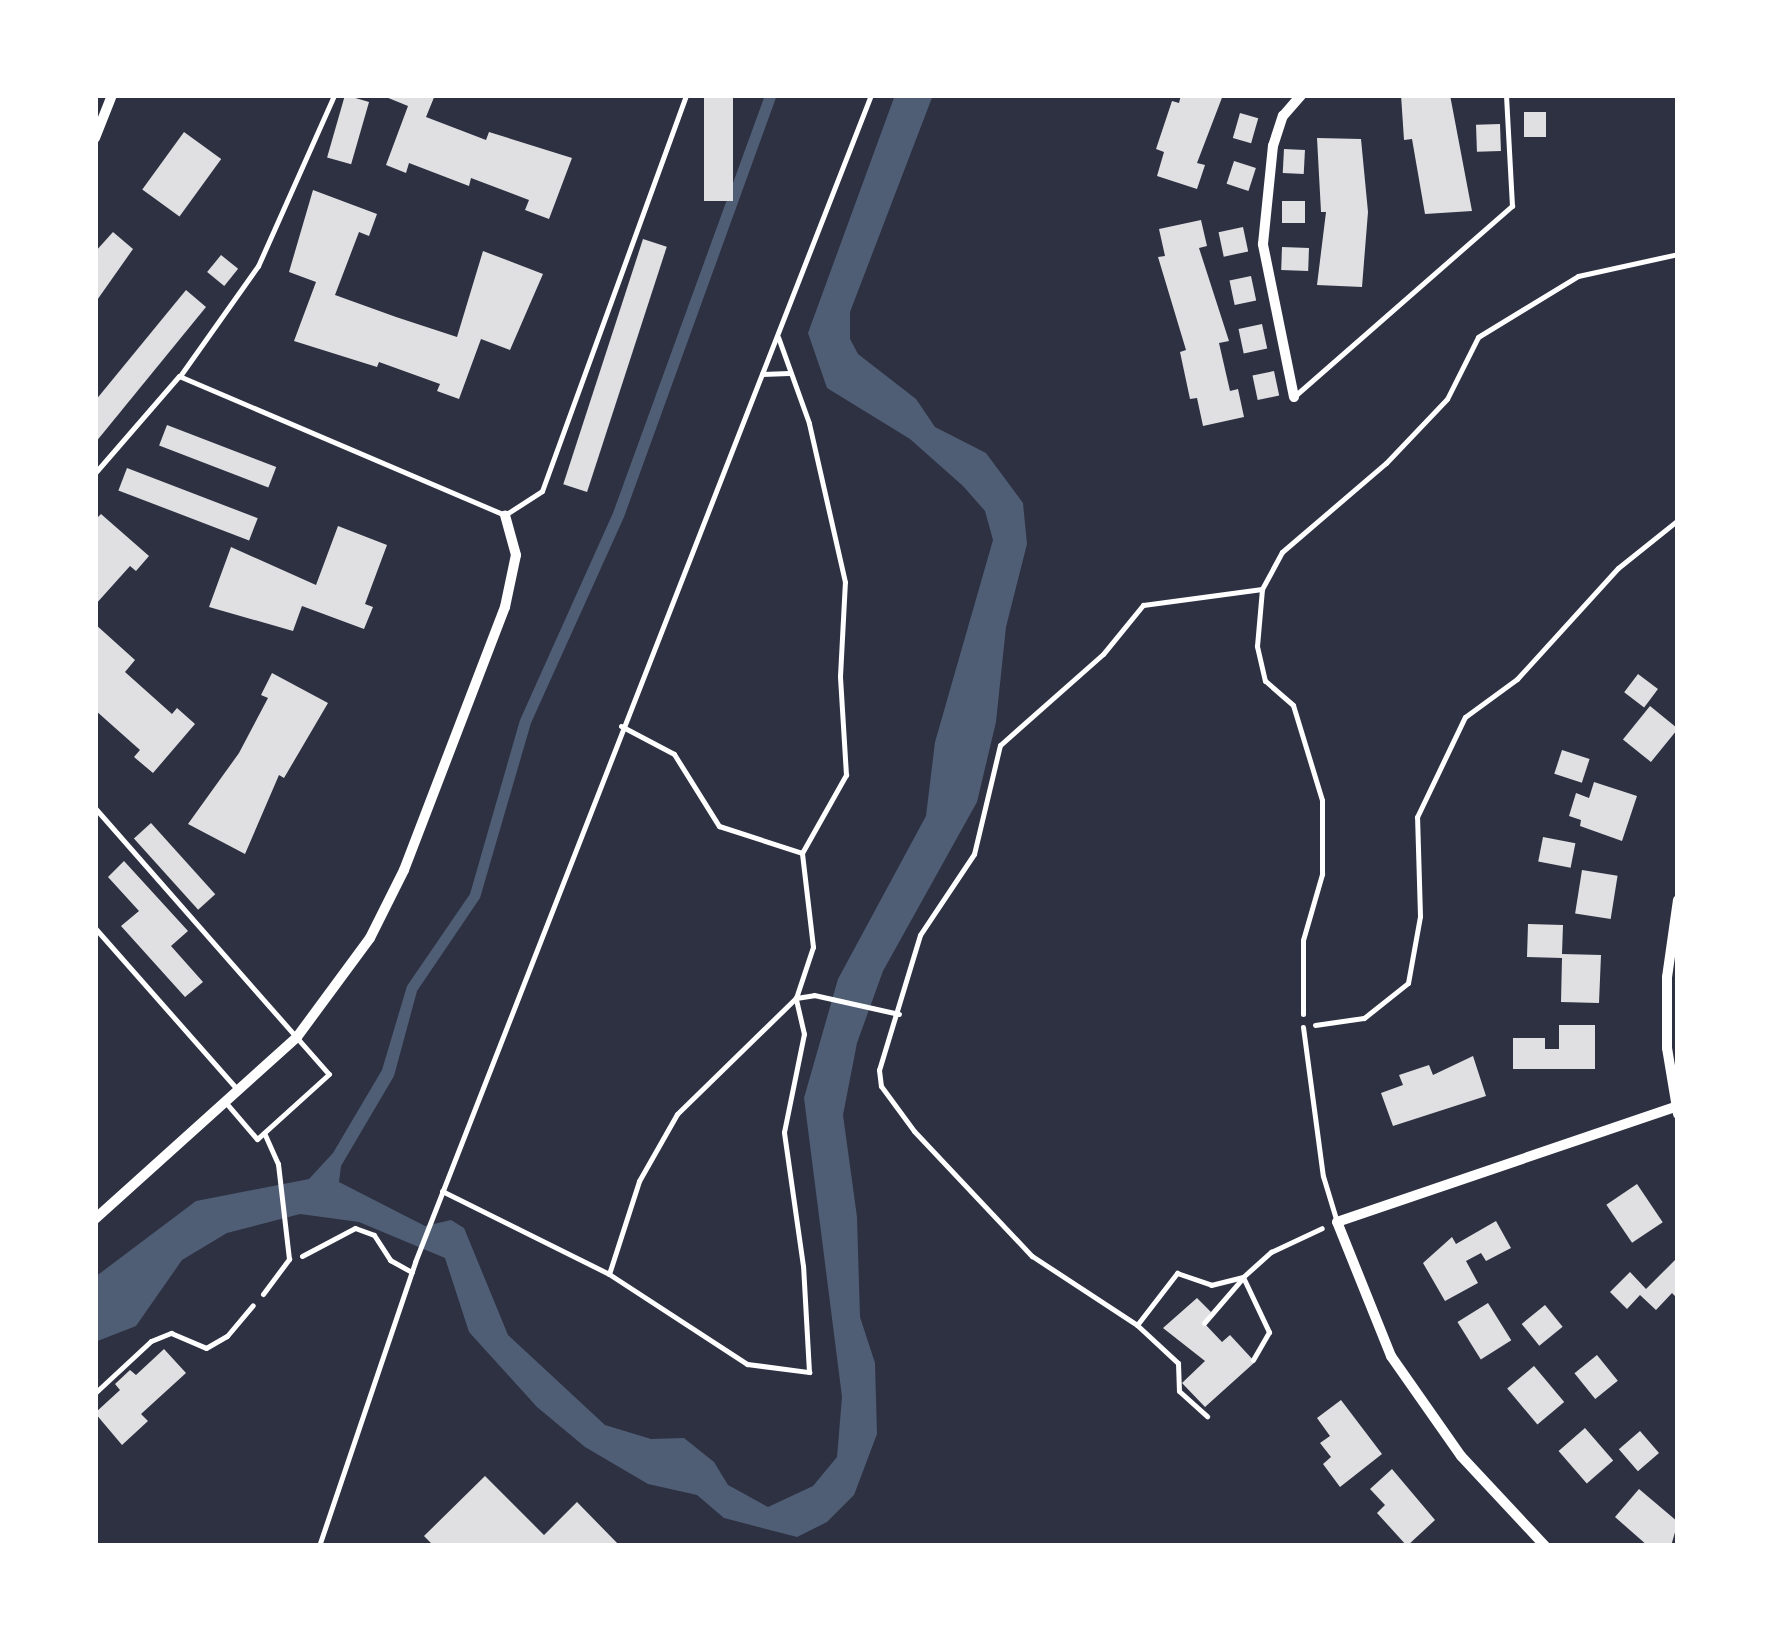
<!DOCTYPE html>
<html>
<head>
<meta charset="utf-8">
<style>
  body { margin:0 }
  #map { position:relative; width:1773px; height:1641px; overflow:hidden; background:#2d3142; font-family:"Zilla Slab",serif }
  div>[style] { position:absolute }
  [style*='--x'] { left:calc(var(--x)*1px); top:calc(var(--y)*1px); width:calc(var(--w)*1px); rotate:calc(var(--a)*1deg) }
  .water>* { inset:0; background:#4f5d75 }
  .building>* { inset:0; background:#e0e0e3; transform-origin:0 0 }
  .path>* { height:5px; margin:-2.5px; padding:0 2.5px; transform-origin:2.5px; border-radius:2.5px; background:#fff }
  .service>* { height:5px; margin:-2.5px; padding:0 2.5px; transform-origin:2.5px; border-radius:2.5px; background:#fff }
  .minor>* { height:10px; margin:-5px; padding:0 5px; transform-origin:5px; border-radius:5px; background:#fff }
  span { translate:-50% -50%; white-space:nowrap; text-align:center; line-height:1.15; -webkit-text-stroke:10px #fff; paint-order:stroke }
  .frame { position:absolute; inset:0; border:98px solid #fff; pointer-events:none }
</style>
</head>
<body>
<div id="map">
  <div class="water">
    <div style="clip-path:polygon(765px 95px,777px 95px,624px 517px,531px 723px,480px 898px,417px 991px,394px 1076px,341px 1166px,339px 1182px,425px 1226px,451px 1220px,464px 1228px,508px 1335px,605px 1425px,651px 1439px,684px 1438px,714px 1462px,728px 1485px,768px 1507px,813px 1486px,837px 1457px,842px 1397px,804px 1098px,838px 979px,926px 816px,935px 742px,993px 540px,985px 511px,963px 486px,910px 439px,827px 388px,808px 333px,895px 95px,933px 95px,850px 312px,850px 339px,858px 354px,916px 399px,935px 427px,986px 453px,1023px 503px,1027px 544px,1006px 627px,996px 722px,977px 802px,883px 971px,857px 1043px,843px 1115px,857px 1217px,860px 1317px,875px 1363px,877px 1434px,854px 1495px,827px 1522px,797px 1537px,724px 1518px,697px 1495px,648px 1484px,585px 1447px,537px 1407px,469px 1332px,445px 1258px,359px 1222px,300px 1214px,227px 1233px,182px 1260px,136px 1326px,95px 1342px,95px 1277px,196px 1201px,309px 1179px,333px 1153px,382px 1070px,407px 986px,470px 894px,520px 720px,613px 513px)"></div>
  </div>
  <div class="building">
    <div style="left:345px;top:95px;width:25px;height:65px;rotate:16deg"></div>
    <div style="clip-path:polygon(381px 95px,435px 95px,426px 117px,486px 140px,489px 132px,572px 158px,549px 219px,525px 210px,529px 200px,471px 178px,469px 186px,409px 163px,406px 173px,386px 165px,408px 106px)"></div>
    <div style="left:704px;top:95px;width:29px;height:106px"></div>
    <div style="clip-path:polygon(1181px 95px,1223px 95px,1197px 163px,1205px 165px,1197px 189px,1157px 176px,1164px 152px,1156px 149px,1172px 101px,1179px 103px)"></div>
    <div style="clip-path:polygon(1401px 95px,1450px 95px,1472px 211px,1425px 214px,1412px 139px,1404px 140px)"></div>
    <div style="left:1524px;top:112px;width:22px;height:25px"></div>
    <div style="left:1240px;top:113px;width:19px;height:26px;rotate:16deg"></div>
    <div style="left:1500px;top:124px;width:27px;height:24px;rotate:88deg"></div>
    <div style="left:184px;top:132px;width:46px;height:71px;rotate:36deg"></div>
    <div style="clip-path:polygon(1317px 138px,1361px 139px,1368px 212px,1362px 287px,1317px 285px,1326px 212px,1321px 212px)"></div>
    <div style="left:1284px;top:149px;width:21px;height:24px;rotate:3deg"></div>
    <div style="left:1234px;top:161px;width:23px;height:24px;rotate:18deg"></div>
    <div style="clip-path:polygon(313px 190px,377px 214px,369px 236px,359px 232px,335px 295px,396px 317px,457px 337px,483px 251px,543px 274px,510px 350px,481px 339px,459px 399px,437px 391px,440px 384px,379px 362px,377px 367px,294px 341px,316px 282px,289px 272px)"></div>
    <div style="left:1282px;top:201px;width:23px;height:22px"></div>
    <div style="clip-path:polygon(1201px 220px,1207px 246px,1199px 248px,1229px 341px,1219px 343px,1230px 391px,1238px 389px,1244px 417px,1203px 426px,1197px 398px,1190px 399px,1180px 352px,1186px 350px,1158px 257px,1165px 256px,1159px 229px)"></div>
    <div style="left:1243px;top:227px;width:25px;height:25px;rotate:78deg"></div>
    <div style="clip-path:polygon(113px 232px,133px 249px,95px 303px,95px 252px)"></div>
    <div style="left:643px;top:239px;width:25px;height:258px;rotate:18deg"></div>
    <div style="left:1282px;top:247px;width:27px;height:23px;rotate:2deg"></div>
    <div style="left:221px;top:255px;width:22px;height:22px;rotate:39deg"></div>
    <div style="left:1251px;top:276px;width:25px;height:22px;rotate:78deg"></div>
    <div style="clip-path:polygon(186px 290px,206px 307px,95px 443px,95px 401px)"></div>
    <div style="left:1262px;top:324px;width:25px;height:24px;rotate:78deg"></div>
    <div style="left:1274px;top:371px;width:25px;height:22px;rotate:78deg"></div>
    <div style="left:167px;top:425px;width:117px;height:22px;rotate:21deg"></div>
    <div style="left:127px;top:468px;width:140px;height:24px;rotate:21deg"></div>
    <div style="clip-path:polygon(101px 514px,149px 556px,136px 571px,130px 566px,95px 605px,95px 520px)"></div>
    <div style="clip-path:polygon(338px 526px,387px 545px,365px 604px,373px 607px,364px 629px,302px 606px,293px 631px,209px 607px,231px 547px,316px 585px)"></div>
    <div style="clip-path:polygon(95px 624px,135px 660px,125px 672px,172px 714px,177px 708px,195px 724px,153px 773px,134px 757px,140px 750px,95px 710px)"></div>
    <div style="clip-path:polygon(272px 673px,328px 703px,284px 778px,279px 775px,245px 854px,188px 824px,239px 753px,268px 698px,261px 695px)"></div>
    <div style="left:1638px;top:674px;width:25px;height:23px;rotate:37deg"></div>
    <div style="left:1650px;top:706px;width:36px;height:43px;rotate:39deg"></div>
    <div style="left:1562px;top:750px;width:29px;height:25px;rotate:18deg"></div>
    <div style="clip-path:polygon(1594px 782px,1637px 796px,1622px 841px,1580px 826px,1581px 820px,1569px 816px,1576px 793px,1589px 798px)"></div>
    <div style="left:151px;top:823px;width:96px;height:23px;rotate:48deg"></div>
    <div style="left:1543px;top:837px;width:33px;height:25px;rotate:11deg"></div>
    <div style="clip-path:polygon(124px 861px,188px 931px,171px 946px,203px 982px,185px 997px,121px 926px,139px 911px,108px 877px)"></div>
    <div style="left:1582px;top:870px;width:36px;height:44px;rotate:9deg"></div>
    <div style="clip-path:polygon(1528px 924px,1563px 925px,1562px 954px,1601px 955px,1599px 1003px,1561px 1002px,1562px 958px,1527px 957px)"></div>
    <div style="clip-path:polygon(1559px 1025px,1595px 1025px,1595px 1069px,1513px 1069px,1513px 1038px,1545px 1038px,1545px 1049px,1559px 1049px)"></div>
    <div style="clip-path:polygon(1473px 1056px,1486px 1096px,1393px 1126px,1381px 1093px,1403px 1085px,1399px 1075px,1429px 1065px,1433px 1075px)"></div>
    <div style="left:1637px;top:1184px;width:46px;height:37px;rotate:56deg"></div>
    <div style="clip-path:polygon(1496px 1221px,1511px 1248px,1486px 1261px,1481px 1253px,1466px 1261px,1478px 1283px,1445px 1301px,1423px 1263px,1452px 1237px,1456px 1244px)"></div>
    <div style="clip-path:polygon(1678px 1257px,1678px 1299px,1672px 1293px,1656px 1310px,1640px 1295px,1627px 1309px,1610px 1292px,1630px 1272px,1646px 1289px)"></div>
    <div style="clip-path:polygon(1197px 1298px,1211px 1312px,1204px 1323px,1222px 1342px,1230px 1335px,1255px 1362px,1205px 1407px,1182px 1383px,1205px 1361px,1163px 1328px)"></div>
    <div style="left:1488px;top:1303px;width:44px;height:36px;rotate:58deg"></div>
    <div style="left:1545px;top:1305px;width:28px;height:30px;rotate:51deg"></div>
    <div style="clip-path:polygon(164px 1349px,186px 1373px,141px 1414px,148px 1421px,122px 1445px,95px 1413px,120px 1390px,115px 1384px,130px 1370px,136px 1375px)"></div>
    <div style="left:1597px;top:1355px;width:33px;height:29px;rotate:51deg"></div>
    <div style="left:1534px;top:1366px;width:47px;height:35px;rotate:50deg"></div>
    <div style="clip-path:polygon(1341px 1400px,1382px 1454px,1340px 1487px,1323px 1464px,1331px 1457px,1320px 1443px,1330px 1436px,1317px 1418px)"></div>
    <div style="left:1585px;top:1428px;width:43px;height:35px;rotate:49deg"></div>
    <div style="left:1640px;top:1431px;width:29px;height:28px;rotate:49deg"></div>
    <div style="clip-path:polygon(1392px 1469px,1435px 1520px,1407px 1546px,1377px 1513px,1385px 1505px,1370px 1489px)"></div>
    <div style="clip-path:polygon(485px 1476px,544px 1535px,577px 1502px,620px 1546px,434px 1546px,424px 1536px)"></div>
    <div style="clip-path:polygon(1639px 1489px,1678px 1522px,1671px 1546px,1648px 1546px,1615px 1517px)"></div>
  </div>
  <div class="path">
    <div style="--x:762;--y:374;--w:27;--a:-2"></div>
    <div style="--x:1262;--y:589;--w:120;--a:172.3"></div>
    <div style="--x:1143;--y:605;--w:63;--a:129.2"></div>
    <div style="--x:1103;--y:654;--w:137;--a:138.5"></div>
    <div style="--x:1000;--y:745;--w:112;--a:103.4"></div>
    <div style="--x:974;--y:854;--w:97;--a:123.7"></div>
    <div style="--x:920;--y:935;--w:141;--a:106.9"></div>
    <div style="--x:879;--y:1070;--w:16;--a:83"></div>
    <div style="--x:881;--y:1086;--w:56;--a:53.7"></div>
    <div style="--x:914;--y:1131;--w:172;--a:46.7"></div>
    <div style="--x:1032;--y:1256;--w:126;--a:33.3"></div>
    <div style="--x:1137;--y:1325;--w:66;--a:-52.4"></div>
    <div style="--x:1177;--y:1273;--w:36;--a:19"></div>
    <div style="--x:1211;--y:1285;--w:33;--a:-14"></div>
    <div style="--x:1243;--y:1277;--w:38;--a:-42"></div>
    <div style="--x:1271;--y:1252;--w:56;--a:-25.2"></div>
    <div style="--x:621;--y:726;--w:60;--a:27.8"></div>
    <div style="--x:674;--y:754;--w:85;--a:58"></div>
    <div style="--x:719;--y:826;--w:87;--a:18"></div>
    <div style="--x:1303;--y:1014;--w:74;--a:-90"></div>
    <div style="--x:1303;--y:940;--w:69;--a:-73.9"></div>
    <div style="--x:1322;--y:874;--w:74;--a:-90"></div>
    <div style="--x:1322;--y:800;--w:99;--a:-107"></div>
    <div style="--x:1293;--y:705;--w:37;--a:-139"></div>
    <div style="--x:1265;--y:681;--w:36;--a:-103"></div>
    <div style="--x:1257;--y:646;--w:57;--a:-85"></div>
    <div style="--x:1262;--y:589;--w:42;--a:-61.6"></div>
    <div style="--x:1282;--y:552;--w:137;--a:-40.6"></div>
    <div style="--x:1386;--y:463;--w:88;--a:-46.4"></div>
    <div style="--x:1447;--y:399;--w:69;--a:-63.4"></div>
    <div style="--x:1478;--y:337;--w:117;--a:-31.4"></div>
    <div style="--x:1578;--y:276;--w:102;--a:-12.4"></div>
    <div style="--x:1315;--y:1025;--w:49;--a:-8.1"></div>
    <div style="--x:1364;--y:1018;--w:56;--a:-38.5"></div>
    <div style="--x:1408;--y:983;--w:68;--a:-79.8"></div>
    <div style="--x:1420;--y:916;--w:99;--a:-91.7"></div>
    <div style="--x:1417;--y:817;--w:111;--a:-64.4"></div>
    <div style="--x:1465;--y:717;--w:64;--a:-36.2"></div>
    <div style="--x:1517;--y:679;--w:150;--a:-47.7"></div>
    <div style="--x:1618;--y:568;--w:77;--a:-38.7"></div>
    <div style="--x:442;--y:1191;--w:186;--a:26.4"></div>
    <div style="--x:609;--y:1274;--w:165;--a:33.1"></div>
    <div style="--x:747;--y:1364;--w:63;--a:7.4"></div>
    <div style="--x:809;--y:1372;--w:106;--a:-93.2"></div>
    <div style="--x:803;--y:1266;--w:135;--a:-98.1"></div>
    <div style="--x:784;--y:1132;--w:100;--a:-78.5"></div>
    <div style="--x:804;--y:1034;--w:37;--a:-103"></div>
    <div style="--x:796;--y:998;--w:18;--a:-9"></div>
    <div style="--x:814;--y:995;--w:87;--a:12.6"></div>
    <div style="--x:302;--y:1256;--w:60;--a:-27.8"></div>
    <div style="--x:355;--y:1228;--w:20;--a:20"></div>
    <div style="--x:374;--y:1235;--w:30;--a:57"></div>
    <div style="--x:390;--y:1260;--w:25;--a:29"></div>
    <div style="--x:609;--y:1274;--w:98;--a:-72.1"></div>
    <div style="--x:639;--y:1181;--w:77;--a:-60.4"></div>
    <div style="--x:677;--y:1114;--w:166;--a:-44.3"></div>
    <div style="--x:796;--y:998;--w:54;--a:-71.6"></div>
    <div style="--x:813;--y:947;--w:95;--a:-96.7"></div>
    <div style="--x:802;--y:853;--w:90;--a:-60.6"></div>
    <div style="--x:846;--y:775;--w:99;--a:-93.5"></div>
    <div style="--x:840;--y:676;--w:94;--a:-87"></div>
    <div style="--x:845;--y:582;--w:163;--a:-102.8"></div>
    <div style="--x:809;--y:423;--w:91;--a:-109.8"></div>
    <div style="--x:1243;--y:1277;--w:61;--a:64.7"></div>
    <div style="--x:1269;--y:1332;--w:32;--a:120"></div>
    <div style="--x:1204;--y:1323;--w:57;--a:-49.3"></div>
    <div style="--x:1137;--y:1325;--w:56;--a:42.8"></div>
    <div style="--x:1178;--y:1363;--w:28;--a:88"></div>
    <div style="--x:1179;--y:1391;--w:38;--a:42"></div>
    <div style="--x:95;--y:1393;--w:76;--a:-42.9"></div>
    <div style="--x:151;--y:1341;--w:22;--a:-22"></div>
    <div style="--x:171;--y:1333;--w:38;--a:23"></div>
    <div style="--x:206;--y:1348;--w:24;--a:-30"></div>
    <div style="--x:227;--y:1336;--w:40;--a:-50"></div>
    <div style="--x:319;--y:1546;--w:300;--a:-71.3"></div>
    <div style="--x:415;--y:1262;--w:1253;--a:-68.66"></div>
  </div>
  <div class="service">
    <div style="--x:180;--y:376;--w:135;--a:-54.7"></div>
    <div style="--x:258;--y:266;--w:187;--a:-66"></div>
    <div style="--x:1297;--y:394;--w:286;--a:-41.2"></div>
    <div style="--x:1512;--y:206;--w:111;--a:-93.1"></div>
    <div style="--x:95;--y:473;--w:128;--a:-49.1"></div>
    <div style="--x:179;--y:376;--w:354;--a:23.1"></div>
    <div style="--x:505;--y:515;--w:44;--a:-33"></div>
    <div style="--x:542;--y:491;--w:421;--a:-70"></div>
    <div style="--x:95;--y:808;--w:354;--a:48.7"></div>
    <div style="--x:329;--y:1074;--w:97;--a:137.9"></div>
    <div style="--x:257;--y:1139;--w:46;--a:-130.6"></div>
    <div style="--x:95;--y:928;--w:216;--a:48.6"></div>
    <div style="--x:1303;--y:1027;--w:150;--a:82.4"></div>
    <div style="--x:1323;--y:1176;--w:48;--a:73.1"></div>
    <div style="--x:263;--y:1294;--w:44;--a:-53.4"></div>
    <div style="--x:289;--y:1259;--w:96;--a:-96.6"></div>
    <div style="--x:278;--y:1164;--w:34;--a:-114"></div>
  </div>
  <div class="minor">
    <div style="--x:95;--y:138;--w:46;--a:-68.4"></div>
    <div style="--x:1294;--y:397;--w:156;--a:-101.5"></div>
    <div style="--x:1263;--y:244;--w:99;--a:-84.2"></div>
    <div style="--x:1273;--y:146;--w:32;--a:-72"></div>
    <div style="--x:1283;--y:116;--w:28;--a:-49"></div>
    <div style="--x:1678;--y:900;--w:78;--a:98.1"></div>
    <div style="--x:1667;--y:977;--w:71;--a:90"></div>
    <div style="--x:1667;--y:1048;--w:67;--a:80.5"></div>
    <div style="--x:95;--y:1219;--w:272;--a:-42"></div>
    <div style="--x:297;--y:1037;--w:123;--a:-53.6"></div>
    <div style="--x:370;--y:938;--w:76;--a:-63.4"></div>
    <div style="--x:404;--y:870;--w:282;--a:-69"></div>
    <div style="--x:505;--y:607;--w:53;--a:-78.1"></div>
    <div style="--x:516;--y:555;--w:41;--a:-105.4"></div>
    <div style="--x:1545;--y:1546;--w:123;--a:-133"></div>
    <div style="--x:1461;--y:1456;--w:122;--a:-125"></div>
    <div style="--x:1391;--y:1356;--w:144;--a:-111.9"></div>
    <div style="--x:1337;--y:1222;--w:357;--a:-18.8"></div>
  </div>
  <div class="frame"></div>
</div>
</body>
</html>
